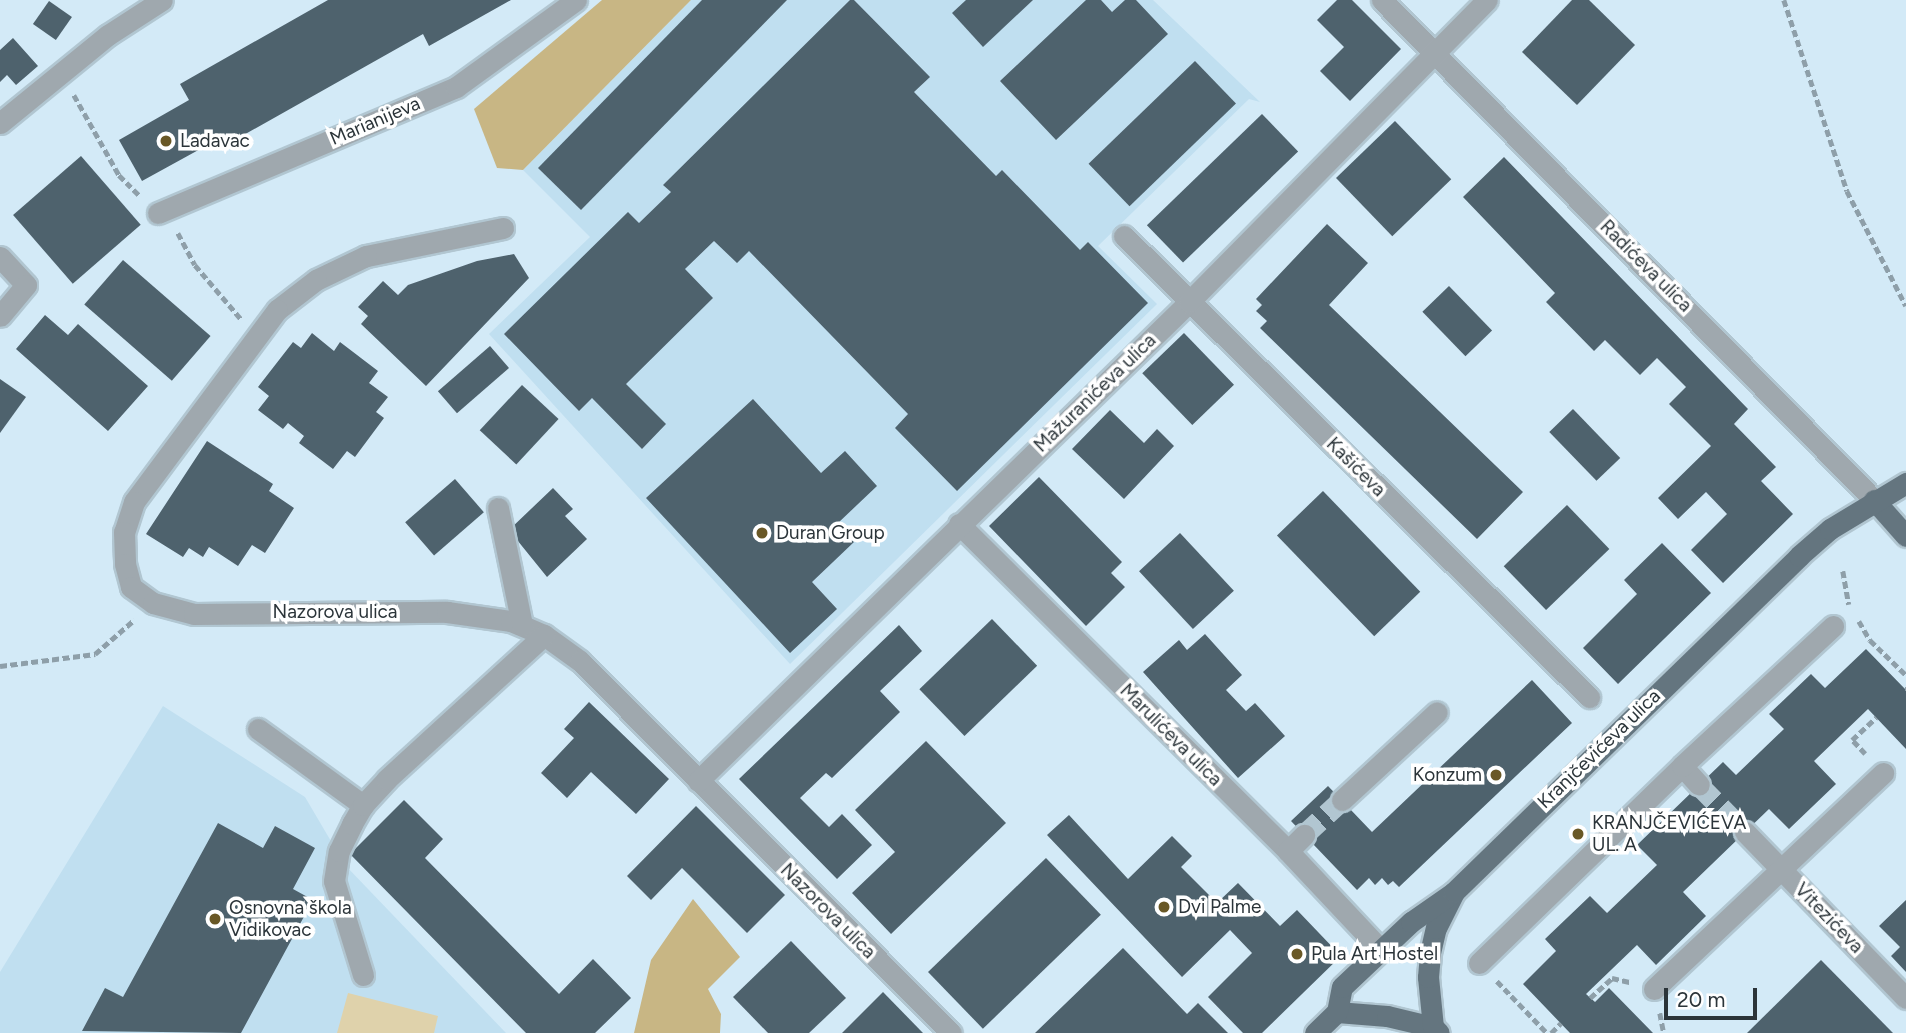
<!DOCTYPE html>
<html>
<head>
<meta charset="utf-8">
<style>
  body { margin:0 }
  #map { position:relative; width:1906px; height:1033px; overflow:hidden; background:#d3eaf7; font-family:Figtree,sans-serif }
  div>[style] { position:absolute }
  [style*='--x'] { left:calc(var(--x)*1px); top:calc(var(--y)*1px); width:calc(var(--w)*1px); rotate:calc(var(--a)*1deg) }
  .built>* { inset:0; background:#c0dff0 }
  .green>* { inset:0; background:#dfd2ab }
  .forest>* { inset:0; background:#c8b684 }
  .building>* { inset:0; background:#4e626d; transform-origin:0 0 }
  .minor-tunnel>* { height:21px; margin-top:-10.5px; transform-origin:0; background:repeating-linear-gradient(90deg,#b1c6d1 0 21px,transparent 0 31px) }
  .path>* { height:4.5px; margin-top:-2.25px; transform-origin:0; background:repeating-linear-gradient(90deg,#8e9fa9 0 7px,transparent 0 10.5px) }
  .roads { filter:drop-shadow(2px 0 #b1c6d1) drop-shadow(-2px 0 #b1c6d1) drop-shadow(0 2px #b1c6d1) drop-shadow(0 -2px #b1c6d1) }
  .minor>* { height:21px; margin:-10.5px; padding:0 10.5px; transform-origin:10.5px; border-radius:10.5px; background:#9fa8ae }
  .major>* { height:21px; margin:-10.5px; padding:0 10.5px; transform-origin:10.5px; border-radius:10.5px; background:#64757f }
  .dots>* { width:19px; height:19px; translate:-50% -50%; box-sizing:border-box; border:4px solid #fff; border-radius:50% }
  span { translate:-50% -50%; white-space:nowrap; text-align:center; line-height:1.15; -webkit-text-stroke:7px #fff; paint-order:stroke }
  .street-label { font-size:19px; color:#2b3439 }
  .poi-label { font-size:19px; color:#2b3439 }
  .left { translate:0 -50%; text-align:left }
  .right { translate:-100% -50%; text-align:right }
  .scale { position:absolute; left:1664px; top:988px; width:93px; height:32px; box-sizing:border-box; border:4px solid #2b3439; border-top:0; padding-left:9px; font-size:21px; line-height:24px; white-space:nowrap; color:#2b3439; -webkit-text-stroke:5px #fff; paint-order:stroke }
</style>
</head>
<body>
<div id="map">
  <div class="built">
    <div style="clip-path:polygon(691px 0,1153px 0,1260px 102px,1249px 99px,1098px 246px,1157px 304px,790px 664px,489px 334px,590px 237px,523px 170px)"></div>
    <div style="clip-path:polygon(163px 706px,305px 797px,345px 865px,506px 1033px,0 1033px,0 972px)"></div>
  </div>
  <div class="green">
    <div style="clip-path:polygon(348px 993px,438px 1016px,434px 1033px,337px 1033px)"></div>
  </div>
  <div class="forest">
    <div style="clip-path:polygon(602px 0,691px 0,523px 170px,497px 168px,474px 109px)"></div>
    <div style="clip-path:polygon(693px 899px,740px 957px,708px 989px,721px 1014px,720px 1033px,634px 1033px,651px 960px)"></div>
  </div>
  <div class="building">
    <div style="clip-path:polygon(328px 0,511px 0,429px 46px,423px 34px,217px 150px,213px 142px,142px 181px,119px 140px,189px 100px,180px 84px)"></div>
    <div style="clip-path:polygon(702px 0,787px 0,581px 210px,538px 168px)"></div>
    <div style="clip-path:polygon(850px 0,854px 0,930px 77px,914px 92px,996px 176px,1002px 170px,1080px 250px,1088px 242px,1148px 303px,957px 491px,895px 428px,908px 414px,749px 251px,737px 263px,714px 241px,685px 269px,713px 298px,626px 384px,666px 424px,642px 449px,592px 398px,579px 411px,504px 334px,628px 212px,639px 223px,671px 192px,663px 185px)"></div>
    <div style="clip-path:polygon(966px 0,1033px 0,983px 47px,952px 13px)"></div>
    <div style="clip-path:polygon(1086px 0,1101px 0,1112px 12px,1125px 0,1136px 0,1168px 34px,1056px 140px,1000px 81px)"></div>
    <div style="clip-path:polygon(1337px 0,1352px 0,1401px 49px,1350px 101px,1320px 71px,1344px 47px,1317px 20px)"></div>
    <div style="clip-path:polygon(1572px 0,1589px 0,1635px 45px,1577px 105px,1522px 52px)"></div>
    <div style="left:49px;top:1px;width:28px;height:28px;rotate:35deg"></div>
    <div style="clip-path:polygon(13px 38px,38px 66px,16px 85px,7px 75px,0 82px,0 50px)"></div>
    <div style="left:1195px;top:61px;width:59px;height:148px;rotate:46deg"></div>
    <div style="left:1262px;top:114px;width:52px;height:160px;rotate:46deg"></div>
    <div style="left:1395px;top:121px;width:81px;height:82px;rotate:46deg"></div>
    <div style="left:81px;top:156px;width:91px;height:90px;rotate:49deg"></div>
    <div style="clip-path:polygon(1504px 157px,1748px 409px,1734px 424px,1776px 467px,1761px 481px,1793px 514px,1723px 583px,1691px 550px,1727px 514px,1706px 492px,1678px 519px,1658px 498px,1711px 446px,1669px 404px,1686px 387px,1657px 358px,1640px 375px,1605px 340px,1594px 351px,1546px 302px,1555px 293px,1463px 197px)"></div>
    <div style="clip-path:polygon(1327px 224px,1368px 263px,1329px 305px,1523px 492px,1477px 539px,1260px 328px,1267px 321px,1256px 311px,1262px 305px,1256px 299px)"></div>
    <div style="clip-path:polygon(514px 254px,529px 278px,426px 386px,361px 324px,368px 316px,358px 307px,383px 281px,398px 295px,408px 285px,477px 261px)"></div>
    <div style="left:123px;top:260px;width:116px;height:59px;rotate:41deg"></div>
    <div style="left:1449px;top:286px;width:62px;height:37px;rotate:46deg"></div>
    <div style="clip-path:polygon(45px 315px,68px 335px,78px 324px,148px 386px,108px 431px,16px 349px)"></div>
    <div style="clip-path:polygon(312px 333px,334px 351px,340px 342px,378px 371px,369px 383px,388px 397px,376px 412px,384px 418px,355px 457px,347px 451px,333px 469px,299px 443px,304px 436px,288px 423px,283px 429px,258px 410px,269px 396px,258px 387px,293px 342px,301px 348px)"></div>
    <div style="left:1184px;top:333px;width:72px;height:58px;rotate:46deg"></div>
    <div style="left:490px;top:346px;width:29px;height:69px;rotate:49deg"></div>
    <div style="clip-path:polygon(0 379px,26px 397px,0 433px)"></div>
    <div style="left:522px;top:385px;width:50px;height:62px;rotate:43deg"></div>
    <div style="clip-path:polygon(753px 399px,821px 473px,845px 451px,877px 486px,837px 524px,854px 542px,812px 582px,837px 609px,790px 653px,646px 498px)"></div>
    <div style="left:1573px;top:409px;width:68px;height:33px;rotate:46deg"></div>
    <div style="clip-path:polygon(1110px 410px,1144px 443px,1157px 429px,1174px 446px,1124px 499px,1072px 449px)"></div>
    <div style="clip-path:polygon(207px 441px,273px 484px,269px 491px,294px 508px,265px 553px,252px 545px,238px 566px,209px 547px,203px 557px,189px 548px,183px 557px,146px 534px)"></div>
    <div style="clip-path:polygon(1039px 477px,1122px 562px,1111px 573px,1125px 587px,1086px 626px,989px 526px)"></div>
    <div style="left:455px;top:479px;width:44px;height:66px;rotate:49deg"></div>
    <div style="clip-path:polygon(553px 488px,573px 509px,565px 516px,587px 539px,547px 577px,509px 530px)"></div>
    <div style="left:1323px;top:491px;width:140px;height:64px;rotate:46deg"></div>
    <div style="left:1567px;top:505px;width:61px;height:88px;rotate:46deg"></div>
    <div style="left:1180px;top:533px;width:79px;height:56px;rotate:47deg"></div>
    <div style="clip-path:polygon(1662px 543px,1711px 593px,1618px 684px,1583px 648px,1637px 594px,1624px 580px)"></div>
    <div style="left:992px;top:619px;width:65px;height:101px;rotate:46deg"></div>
    <div style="clip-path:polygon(899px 625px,922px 651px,880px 691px,900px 712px,832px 778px,826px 773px,800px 798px,829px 827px,842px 814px,872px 845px,837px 879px,739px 779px)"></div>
    <div style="clip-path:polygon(1205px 634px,1242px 675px,1226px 690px,1246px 711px,1255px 703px,1285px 736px,1238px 778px,1143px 672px,1179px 640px,1187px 650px)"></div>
    <div style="clip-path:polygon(1866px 649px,1906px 690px,1906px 749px,1868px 709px,1814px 761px,1836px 784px,1789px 829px,1769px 809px,1683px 892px,1706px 916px,1656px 965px,1637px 945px,1586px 994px,1595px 1002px,1609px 988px,1653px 1033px,1570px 1033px,1523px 984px,1556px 951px,1545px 939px,1590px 896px,1607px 913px,1657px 865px,1637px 845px,1723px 762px,1736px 775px,1784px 729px,1769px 714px,1811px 674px,1825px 688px)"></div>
    <div style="clip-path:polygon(1532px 680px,1572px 723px,1399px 887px,1393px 881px,1388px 885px,1382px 878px,1375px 885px,1369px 878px,1357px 890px,1291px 821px,1328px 786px,1372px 832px)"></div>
    <div style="clip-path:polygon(589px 702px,669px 779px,636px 814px,591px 772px,567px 798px,541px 773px,574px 738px,564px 729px)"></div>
    <div style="clip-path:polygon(926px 741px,1006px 823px,891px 934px,852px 893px,895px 852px,855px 810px)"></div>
    <div style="clip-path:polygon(404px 800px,443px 839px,425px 858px,559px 994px,593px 959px,631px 998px,595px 1033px,526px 1033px,350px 854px)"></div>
    <div style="clip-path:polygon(696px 806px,785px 895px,747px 933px,682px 868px,651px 900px,627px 876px)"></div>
    <div style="clip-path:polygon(1069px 815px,1128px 879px,1172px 836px,1192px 856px,1181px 867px,1217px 903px,1238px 883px,1280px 926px,1297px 910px,1341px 956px,1262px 1033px,1243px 1033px,1208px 997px,1252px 953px,1230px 930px,1182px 977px,1047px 835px)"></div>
    <div style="clip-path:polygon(218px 823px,263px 848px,275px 826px,315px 848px,293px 889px,313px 900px,241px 1033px,82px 1031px,105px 988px,123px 997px)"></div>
    <div style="left:1046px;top:858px;width:79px;height:164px;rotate:46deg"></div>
    <div style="clip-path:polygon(1906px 900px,1906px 972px,1891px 956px,1900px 947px,1879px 926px)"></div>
    <div style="clip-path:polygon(791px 941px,846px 998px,809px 1033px,768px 1033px,733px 997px)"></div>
    <div style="clip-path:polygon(1123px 948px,1187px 1014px,1198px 1003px,1228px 1033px,1035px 1033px)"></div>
    <div style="clip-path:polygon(1821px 960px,1893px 1033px,1747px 1033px)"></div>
    <div style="clip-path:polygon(883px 992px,923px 1033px,842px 1033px)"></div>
  </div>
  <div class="minor-tunnel">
    <div style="--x:1699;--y:785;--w:66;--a:45.6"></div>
    <div style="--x:1304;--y:835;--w:52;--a:-42.6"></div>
  </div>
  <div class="path">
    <div style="--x:1784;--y:0;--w:201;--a:71.7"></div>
    <div style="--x:1847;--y:191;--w:129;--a:62.8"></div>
    <div style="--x:74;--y:95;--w:92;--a:60.6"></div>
    <div style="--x:119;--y:175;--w:28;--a:45"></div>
    <div style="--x:178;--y:233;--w:36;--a:62"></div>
    <div style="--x:195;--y:265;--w:71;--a:49.6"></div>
    <div style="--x:1843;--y:571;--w:34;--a:80"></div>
    <div style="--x:1859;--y:621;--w:22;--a:60"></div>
    <div style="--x:1870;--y:640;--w:50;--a:44.2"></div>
    <div style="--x:0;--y:666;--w:96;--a:-7.2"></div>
    <div style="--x:95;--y:654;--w:52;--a:-41.1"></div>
    <div style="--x:1905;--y:689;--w:1;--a:0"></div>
    <div style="--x:1865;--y:754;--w:19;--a:-133"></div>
    <div style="--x:1852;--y:740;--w:33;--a:-43"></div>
    <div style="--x:1497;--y:981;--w:72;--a:46.1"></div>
    <div style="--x:1590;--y:998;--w:30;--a:-42"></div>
    <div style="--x:1612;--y:978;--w:18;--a:13"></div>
    <div style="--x:1660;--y:1013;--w:20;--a:79"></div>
    <div style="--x:1551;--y:1033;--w:14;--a:-45"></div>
  </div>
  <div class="roads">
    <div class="minor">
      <div style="--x:1382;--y:0;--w:701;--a:45.46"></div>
      <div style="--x:0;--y:123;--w:139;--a:-39.2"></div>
      <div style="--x:108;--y:35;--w:64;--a:-32.9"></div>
      <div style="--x:158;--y:213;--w:324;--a:-22.9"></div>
      <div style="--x:456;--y:87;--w:148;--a:-35.9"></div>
      <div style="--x:503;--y:228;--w:140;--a:168.4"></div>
      <div style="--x:366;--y:256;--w:55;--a:154.4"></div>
      <div style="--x:316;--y:280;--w:49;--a:142.4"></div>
      <div style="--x:277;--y:310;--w:239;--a:126.7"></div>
      <div style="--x:134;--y:502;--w:32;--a:108"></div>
      <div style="--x:124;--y:532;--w:32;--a:88"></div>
      <div style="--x:125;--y:564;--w:24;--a:75"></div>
      <div style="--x:131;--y:587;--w:27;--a:36"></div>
      <div style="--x:153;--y:603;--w:42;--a:15"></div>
      <div style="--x:194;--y:614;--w:253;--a:-0.5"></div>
      <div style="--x:447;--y:612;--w:65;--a:8"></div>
      <div style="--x:511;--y:621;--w:36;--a:23"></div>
      <div style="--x:544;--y:635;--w:44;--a:35.8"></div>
      <div style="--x:580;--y:661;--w:525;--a:45.08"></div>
      <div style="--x:1124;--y:236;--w:655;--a:44.75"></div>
      <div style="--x:0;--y:257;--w:38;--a:47"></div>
      <div style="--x:26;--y:285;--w:40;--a:130"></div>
      <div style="--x:498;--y:508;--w:119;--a:78.4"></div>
      <div style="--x:959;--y:524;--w:464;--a:44.8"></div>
      <div style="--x:1288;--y:851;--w:136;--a:46.8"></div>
      <div style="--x:258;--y:729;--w:130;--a:35.9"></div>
      <div style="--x:1682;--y:766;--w:25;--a:48"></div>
      <div style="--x:698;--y:781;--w:686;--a:-44.29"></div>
      <div style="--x:1189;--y:302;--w:424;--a:-45.4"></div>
      <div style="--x:1342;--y:800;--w:129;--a:-42.8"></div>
      <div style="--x:1745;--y:832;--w:231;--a:45.9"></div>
      <div style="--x:1288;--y:851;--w:23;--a:-45"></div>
      <div style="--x:1479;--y:963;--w:283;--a:-44.1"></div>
      <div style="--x:1682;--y:766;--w:206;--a:-42.8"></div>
      <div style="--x:363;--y:975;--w:98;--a:-107.1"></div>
      <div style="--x:334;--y:881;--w:30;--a:-81"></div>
      <div style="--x:339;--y:851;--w:30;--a:-64"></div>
      <div style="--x:352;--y:824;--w:22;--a:-60"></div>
      <div style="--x:363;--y:805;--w:35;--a:-47"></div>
      <div style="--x:387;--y:779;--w:213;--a:-42.5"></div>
      <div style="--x:1654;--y:989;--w:315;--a:-43.3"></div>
    </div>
    <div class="major">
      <div style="--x:1874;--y:500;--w:48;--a:48.4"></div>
      <div style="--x:1337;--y:1012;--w:50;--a:4.6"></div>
      <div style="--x:1387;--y:1016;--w:47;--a:13.4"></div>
      <div style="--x:1433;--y:1027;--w:8;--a:45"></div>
      <div style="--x:1433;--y:1027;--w:50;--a:-95.7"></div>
      <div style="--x:1428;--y:977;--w:24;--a:-85"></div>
      <div style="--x:1430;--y:953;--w:26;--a:-77"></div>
      <div style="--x:1436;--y:928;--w:40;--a:-63.4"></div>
      <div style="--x:1315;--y:1033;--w:30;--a:-44"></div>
      <div style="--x:1337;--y:1012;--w:25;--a:-79"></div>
      <div style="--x:1342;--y:987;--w:95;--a:-43.3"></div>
      <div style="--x:1411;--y:922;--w:52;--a:-34.9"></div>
      <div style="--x:1454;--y:892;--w:482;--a:-44.2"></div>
      <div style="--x:1799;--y:556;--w:41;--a:-41.1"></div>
      <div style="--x:1830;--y:529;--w:89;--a:-31.2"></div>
    </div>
  </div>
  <div class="dots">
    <div style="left:166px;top:141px;background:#695826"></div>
    <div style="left:762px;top:533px;background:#695826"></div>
    <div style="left:1496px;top:775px;background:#695826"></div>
    <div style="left:1578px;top:834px;background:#695826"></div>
    <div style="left:1164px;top:907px;background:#695826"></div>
    <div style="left:215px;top:919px;background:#695826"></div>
    <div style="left:1297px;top:954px;background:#695826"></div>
  </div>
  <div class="street-label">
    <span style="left:375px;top:121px;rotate:-23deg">Marianijeva</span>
    <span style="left:1646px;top:266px;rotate:45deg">Radićeva ulica</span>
    <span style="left:1095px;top:393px;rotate:-44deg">Mažuranićeva ulica</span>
    <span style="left:1356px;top:467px;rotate:45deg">Kašićeva</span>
    <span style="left:335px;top:612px">Nazorova ulica</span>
    <span style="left:1171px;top:735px;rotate:45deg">Marulićeva ulica</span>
    <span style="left:1599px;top:749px;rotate:-44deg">Kranjčevićeva ulica</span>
    <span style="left:828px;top:911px;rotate:45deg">Nazorova ulica</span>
    <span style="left:1829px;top:918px;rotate:46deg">Vitezićeva</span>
  </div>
  <div class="poi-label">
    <span class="left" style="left:180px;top:141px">Ladavac</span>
    <span class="left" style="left:776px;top:533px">Duran Group</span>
    <span class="right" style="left:1482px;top:775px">Konzum</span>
    <span class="left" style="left:1592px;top:834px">KRANJČEVIĆEVA<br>UL. A</span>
    <span class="left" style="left:1178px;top:907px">Dvi Palme</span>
    <span class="left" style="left:229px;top:919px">Osnovna škola<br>Vidikovac</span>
    <span class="left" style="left:1311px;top:954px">Pula Art Hostel</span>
  </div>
  <div class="scale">20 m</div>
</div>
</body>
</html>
